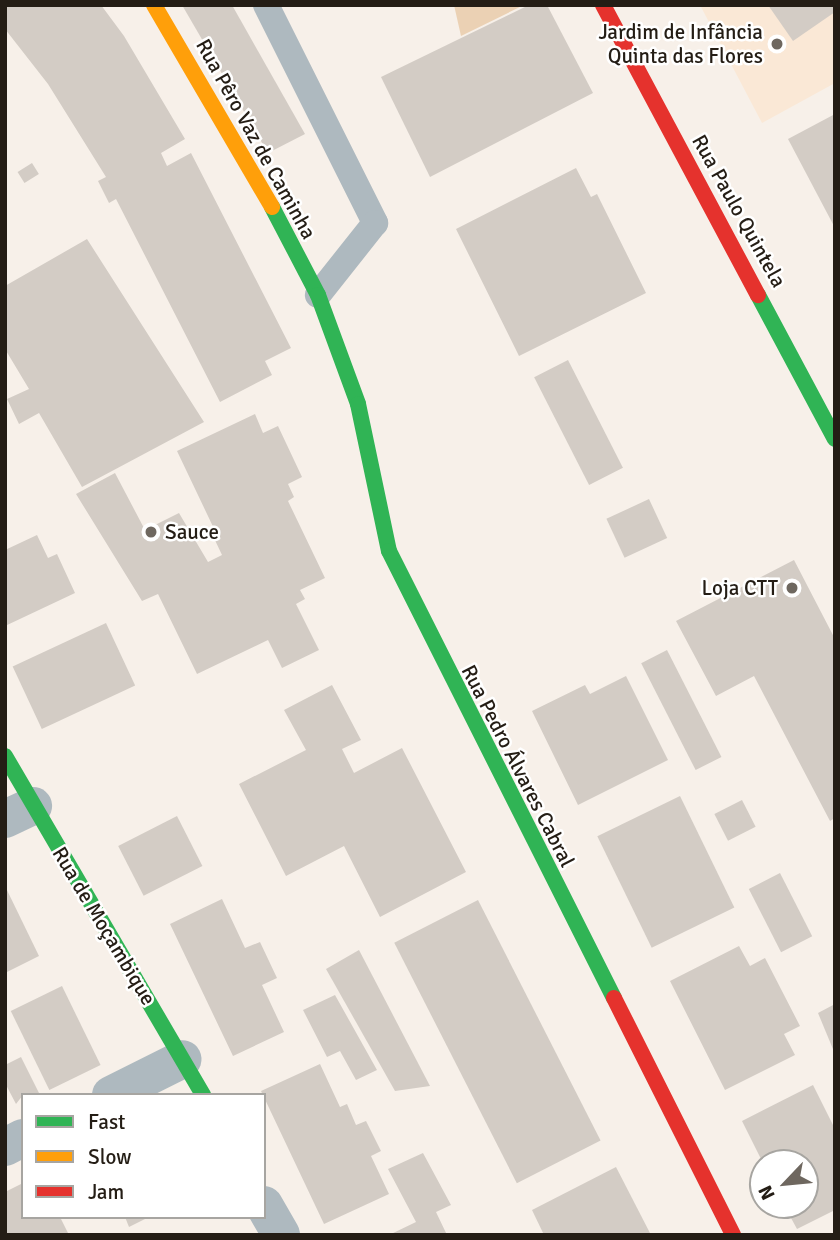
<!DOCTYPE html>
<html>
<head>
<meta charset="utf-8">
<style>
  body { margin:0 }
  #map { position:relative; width:840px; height:1240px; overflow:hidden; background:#f7f0e9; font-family:Signika,sans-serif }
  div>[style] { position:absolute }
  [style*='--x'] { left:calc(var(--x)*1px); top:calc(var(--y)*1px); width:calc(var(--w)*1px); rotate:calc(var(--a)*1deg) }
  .built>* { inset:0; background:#fae8d6 }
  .green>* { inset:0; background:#ebd1b4 }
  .building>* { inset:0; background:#d3ccc5; transform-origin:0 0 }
  .lane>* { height:26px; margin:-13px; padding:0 13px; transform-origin:13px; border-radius:13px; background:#aeb9bf }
  .street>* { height:38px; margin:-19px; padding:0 19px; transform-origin:19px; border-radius:19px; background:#aeb9bf }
  .fast>* { height:16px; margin:-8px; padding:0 8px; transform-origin:8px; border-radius:8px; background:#30b455 }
  .slow>* { height:16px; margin:-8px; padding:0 8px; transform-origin:8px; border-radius:8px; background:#ff9f0a }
  .jam>* { height:16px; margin:-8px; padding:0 8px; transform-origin:8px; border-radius:8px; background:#e5322d }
  .dots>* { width:19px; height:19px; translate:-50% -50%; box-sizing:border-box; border:4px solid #fff; border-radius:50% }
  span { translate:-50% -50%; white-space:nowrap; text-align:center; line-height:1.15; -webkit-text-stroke:5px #fff; paint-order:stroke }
  .poi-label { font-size:21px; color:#241d15 }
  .right { translate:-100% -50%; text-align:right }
  .left { translate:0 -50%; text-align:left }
  .street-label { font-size:21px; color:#241d15 }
  .frame { position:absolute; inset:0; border:7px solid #241d15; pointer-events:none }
  .legend { position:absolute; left:21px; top:1093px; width:245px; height:126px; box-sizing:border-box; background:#fff; border:2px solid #a7a5a1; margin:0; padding:9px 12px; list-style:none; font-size:21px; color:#241d15 }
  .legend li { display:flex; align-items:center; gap:14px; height:35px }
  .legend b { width:35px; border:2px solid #a7a5a1 }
  .north { position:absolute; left:749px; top:1149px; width:70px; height:70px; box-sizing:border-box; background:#fff; border:2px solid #a7a5a1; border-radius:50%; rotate:244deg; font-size:19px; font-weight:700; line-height:28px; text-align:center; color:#241d15 }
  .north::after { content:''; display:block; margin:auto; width:24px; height:32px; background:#6e675f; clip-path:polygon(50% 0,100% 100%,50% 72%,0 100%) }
</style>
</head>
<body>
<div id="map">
  <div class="built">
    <div style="clip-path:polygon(700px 5px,835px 5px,835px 83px,762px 123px)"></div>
  </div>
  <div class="green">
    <div style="clip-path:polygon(454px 5px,524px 5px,461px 36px)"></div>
  </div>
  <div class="building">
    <div style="clip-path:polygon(5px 5px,101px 5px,124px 36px,185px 139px,161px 153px,167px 166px,191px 153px,291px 348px,265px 361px,272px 375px,220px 402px,116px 199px,109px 203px,98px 181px,106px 177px,48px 84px,5px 29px)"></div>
    <div style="clip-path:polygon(182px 5px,232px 5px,305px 134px,268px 153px)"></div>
    <div style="clip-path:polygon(529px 5px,547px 5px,593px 93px,430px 177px,381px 77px)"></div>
    <div style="clip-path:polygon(768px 5px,835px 5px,835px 12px,793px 41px)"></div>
    <div style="clip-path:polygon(835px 114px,835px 228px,788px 139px)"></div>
    <div style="left:32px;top:163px;width:13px;height:17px;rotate:58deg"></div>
    <div style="clip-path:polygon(576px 168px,591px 197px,597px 194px,646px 293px,519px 356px,456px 229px)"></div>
    <div style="clip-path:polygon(87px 239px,204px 422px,82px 487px,39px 413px,19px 424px,7px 399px,29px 389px,5px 349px,5px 286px)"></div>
    <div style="left:568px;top:360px;width:121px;height:38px;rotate:63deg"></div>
    <div style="clip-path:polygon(255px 414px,263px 433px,278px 426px,302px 477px,288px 484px,294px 497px,288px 501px,325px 578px,300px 590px,305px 599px,296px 604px,319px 650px,282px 668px,268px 640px,197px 674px,158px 594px,142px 601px,76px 494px,115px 473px,145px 530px,179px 513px,208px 562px,222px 555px,213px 536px,217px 535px,177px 451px)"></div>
    <div style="left:649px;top:499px;width:43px;height:47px;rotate:65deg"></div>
    <div style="clip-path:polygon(37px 535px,48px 558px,57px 554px,75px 593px,5px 626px,5px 550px)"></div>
    <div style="clip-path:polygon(794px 560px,835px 639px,835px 818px,830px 821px,754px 676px,716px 696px,676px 621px)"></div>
    <div style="left:106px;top:623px;width:69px;height:103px;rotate:65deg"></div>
    <div style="left:667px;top:650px;width:120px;height:29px;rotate:63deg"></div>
    <div style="clip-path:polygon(626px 676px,668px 760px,578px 805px,532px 711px,585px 685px,590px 694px)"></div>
    <div style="clip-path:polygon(332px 685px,361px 740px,342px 749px,354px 773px,402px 748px,466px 872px,380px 917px,344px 846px,286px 876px,239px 784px,306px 750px,284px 710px)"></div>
    <div style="left:680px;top:796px;width:124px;height:92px;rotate:64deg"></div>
    <div style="left:742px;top:800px;width:30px;height:31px;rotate:63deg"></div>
    <div style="left:177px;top:816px;width:56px;height:66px;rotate:63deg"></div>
    <div style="left:780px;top:873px;width:71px;height:35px;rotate:63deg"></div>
    <div style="clip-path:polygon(5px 886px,39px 956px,5px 973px)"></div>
    <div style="clip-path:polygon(222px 899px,245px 948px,260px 942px,277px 978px,262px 985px,284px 1032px,233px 1056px,170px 924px)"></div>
    <div style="left:478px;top:900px;width:270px;height:94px;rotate:63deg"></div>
    <div style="clip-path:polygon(739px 946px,750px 966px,765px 958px,800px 1026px,784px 1034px,795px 1055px,725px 1090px,670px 981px)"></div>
    <div style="clip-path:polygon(359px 950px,430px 1086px,395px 1091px,326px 969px)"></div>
    <div style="left:62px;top:986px;width:88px;height:57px;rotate:64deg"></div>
    <div style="clip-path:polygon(335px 995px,377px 1070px,356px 1080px,340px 1051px,327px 1057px,303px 1010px)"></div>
    <div style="clip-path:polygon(835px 1004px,835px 1054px,818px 1013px)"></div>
    <div style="clip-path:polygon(21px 1057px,39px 1093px,23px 1095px,16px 1104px,5px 1083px,5px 1065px)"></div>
    <div style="clip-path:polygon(320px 1064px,340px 1107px,347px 1104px,356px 1125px,366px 1121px,381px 1151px,371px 1156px,389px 1194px,324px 1224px,261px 1091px)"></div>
    <div style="clip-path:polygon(813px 1085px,835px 1129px,835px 1210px,797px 1229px,784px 1205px,805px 1205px,805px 1163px,763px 1163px,742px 1121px)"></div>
    <div style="clip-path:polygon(423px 1153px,451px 1205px,436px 1212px,447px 1235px,389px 1235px,416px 1222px,388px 1169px)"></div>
    <div style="clip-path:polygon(616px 1167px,651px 1235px,544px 1235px,532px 1210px)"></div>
    <div style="clip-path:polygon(23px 1183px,23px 1217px,60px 1217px,69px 1235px,5px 1235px,5px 1192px)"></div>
    <div style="clip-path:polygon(125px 1217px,149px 1217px,129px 1227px)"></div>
  </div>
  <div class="lane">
    <div style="--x:266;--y:5;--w:244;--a:63.4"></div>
    <div style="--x:375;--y:223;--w:92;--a:128.4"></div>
  </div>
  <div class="street">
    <div style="--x:5;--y:819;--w:31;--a:-25"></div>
    <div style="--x:111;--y:1095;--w:80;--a:-26.6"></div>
    <div style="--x:5;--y:1147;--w:20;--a:-27"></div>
    <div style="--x:264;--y:1205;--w:34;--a:60"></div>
  </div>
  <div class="fast">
    <div style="--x:272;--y:207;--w:99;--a:62.4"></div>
    <div style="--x:318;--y:295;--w:116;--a:69.8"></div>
    <div style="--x:358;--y:404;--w:150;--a:78.1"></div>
    <div style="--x:389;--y:551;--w:500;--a:63.28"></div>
    <div style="--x:758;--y:295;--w:163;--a:61.9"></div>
    <div style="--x:5;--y:756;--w:393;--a:59.7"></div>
  </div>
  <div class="slow">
    <div style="--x:154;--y:5;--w:234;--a:59.7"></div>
  </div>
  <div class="jam">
    <div style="--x:603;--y:5;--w:329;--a:61.9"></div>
    <div style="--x:614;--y:998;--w:265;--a:63.3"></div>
  </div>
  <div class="dots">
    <div style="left:777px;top:44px;background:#6e675f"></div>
    <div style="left:151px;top:532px;background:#6e675f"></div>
    <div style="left:792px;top:588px;background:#6e675f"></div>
  </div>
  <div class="poi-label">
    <span class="right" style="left:763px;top:44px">Jardim de Infância<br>Quinta das Flores</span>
    <span class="left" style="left:165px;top:532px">Sauce</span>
    <span class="right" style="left:778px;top:588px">Loja CTT</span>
  </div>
  <div class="street-label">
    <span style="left:256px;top:139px;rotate:61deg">Rua Pêro Vaz de Caminha</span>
    <span style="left:739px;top:211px;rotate:61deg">Rua Paulo Quintela</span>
    <span style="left:518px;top:766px;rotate:63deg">Rua Pedro Álvares Cabral</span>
    <span style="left:104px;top:926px;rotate:59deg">Rua de Moçambique</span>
  </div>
  <div class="frame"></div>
  <ul class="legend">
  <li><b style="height:9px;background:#30b455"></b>Fast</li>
  <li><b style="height:9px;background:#ff9f0a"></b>Slow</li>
  <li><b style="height:9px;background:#e5322d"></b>Jam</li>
  </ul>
  <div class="north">N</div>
</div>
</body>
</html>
